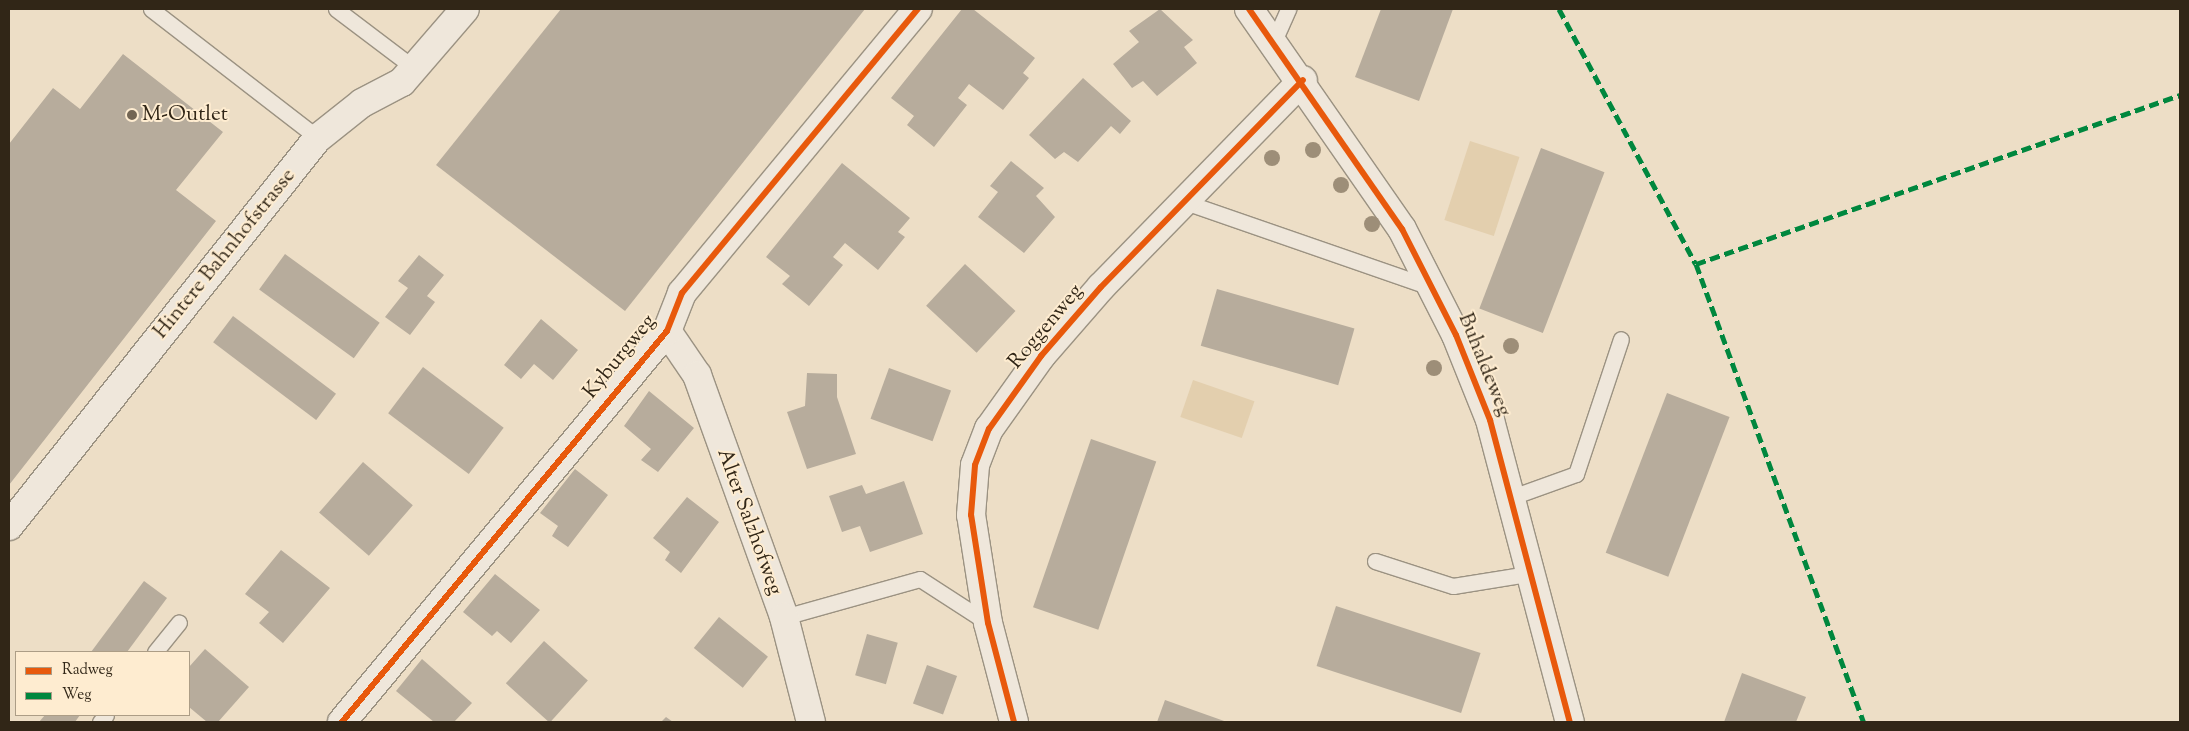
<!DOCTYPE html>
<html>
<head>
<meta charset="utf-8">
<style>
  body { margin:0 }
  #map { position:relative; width:2189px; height:731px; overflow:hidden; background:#eddec6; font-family:"Sorts Mill Goudy",serif }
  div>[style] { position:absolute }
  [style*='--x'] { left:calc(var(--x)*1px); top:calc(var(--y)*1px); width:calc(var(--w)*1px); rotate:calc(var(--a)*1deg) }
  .green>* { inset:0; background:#e3cfae; transform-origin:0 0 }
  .building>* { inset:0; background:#b7ac9c; transform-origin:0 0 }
  .roads { filter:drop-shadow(1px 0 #9b9282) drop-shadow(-1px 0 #9b9282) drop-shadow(0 1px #9b9282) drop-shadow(0 -1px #9b9282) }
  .service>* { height:15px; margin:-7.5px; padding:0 7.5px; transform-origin:7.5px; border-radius:7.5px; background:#efe7db }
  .minor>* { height:28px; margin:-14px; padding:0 14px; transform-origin:14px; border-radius:14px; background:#efe7db }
  .quiet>* { height:5px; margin-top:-2.5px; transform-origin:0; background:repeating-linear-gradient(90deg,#00873e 0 10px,transparent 0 15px) }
  .cycleway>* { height:6px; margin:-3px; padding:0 3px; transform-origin:3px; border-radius:3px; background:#e8590c }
  .trees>* { width:16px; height:16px; margin:-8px; border-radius:50%; background:#9d8e78 }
  .dots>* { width:14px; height:14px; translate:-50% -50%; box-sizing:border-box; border:2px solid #feecd0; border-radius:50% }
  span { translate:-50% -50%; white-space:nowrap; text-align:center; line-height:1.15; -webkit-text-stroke:4px #feecd0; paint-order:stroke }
  .poi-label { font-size:21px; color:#312617 }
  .left { translate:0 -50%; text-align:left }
  .street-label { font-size:21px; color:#312617 }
  .frame { position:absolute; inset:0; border:10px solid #312617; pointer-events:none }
  .legend { position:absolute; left:15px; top:651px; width:175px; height:65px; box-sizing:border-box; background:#feecd0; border:1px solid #ac9d86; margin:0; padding:6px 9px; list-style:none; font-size:15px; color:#312617 }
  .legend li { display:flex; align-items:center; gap:10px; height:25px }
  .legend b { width:25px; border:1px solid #ac9d86 }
</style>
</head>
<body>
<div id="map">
  <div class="green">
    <div style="left:1470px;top:141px;width:52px;height:83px;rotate:18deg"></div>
    <div style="left:1193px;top:380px;width:65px;height:39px;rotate:19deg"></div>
  </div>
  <div class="building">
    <div style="clip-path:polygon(561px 9px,865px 9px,625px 311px,436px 165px)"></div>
    <div style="clip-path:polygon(962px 9px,973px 9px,1035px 58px,1023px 73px,1029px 78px,1003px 110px,969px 84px,958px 98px,967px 105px,934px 147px,907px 125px,914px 116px,891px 98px)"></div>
    <div style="clip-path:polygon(1160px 9px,1193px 40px,1184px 47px,1197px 63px,1157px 96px,1143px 81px,1132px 88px,1113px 64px,1139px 42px,1129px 31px)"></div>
    <div style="clip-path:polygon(1381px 9px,1453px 9px,1419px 101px,1355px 77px)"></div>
    <div style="clip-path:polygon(123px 54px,223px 132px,176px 190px,216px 221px,9px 485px,9px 144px,53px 88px,80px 109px)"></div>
    <div style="clip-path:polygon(1083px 78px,1131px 121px,1120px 134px,1111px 126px,1078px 162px,1064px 152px,1055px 159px,1029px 135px)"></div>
    <div style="left:1541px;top:148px;width:68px;height:172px;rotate:21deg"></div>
    <div style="clip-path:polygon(1011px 161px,1044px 188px,1036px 196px,1055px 217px,1024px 253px,978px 217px,998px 192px,990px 186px)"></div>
    <div style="clip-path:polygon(842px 163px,910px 218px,898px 232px,905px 237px,878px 270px,845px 243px,833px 257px,843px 265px,809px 306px,782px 284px,790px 276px,766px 257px)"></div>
    <div style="left:285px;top:254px;width:117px;height:44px;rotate:36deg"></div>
    <div style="clip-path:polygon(419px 255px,444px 275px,427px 296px,435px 302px,410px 335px,385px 317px,408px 288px,398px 281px)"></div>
    <div style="left:965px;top:264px;width:69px;height:57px;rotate:43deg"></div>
    <div style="left:1217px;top:289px;width:143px;height:59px;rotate:16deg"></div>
    <div style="left:233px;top:316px;width:129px;height:33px;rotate:37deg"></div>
    <div style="clip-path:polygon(541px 319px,578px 350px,553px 380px,534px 364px,521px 379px,504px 365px)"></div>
    <div style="left:423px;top:367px;width:101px;height:58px;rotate:37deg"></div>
    <div style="left:889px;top:368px;width:66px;height:54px;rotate:20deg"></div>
    <div style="clip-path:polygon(807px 373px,837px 374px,837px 397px,856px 454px,807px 469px,787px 412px,805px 406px)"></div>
    <div style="clip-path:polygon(649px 391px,694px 428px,658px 472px,641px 460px,651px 449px,624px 426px)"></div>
    <div style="left:1667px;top:393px;width:67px;height:171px;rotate:21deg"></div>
    <div style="left:1091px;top:439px;width:69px;height:178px;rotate:19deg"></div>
    <div style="left:363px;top:462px;width:66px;height:67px;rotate:41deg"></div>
    <div style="clip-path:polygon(575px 469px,608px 495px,568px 547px,552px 536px,558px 526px,540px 513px)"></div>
    <div style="clip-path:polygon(904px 481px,923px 534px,870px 552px,860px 526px,842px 532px,829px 496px,862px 485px,866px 494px)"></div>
    <div style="clip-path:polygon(687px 497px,719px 522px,681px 573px,665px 560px,670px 552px,653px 538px)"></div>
    <div style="clip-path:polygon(281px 550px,330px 588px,283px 643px,259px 623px,269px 612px,245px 594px)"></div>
    <div style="clip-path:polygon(495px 574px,540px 610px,511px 643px,497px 631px,492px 636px,463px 612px)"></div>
    <div style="clip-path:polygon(144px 581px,167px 598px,127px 652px,91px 652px)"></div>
    <div style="left:1336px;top:606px;width:152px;height:63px;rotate:18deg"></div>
    <div style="left:719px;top:617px;width:63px;height:40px;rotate:39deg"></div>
    <div style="left:867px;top:634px;width:32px;height:43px;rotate:16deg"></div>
    <div style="left:544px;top:641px;width:59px;height:57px;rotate:42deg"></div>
    <div style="clip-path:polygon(205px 649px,249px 687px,218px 722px,207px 722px,189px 707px,189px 667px)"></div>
    <div style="clip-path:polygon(422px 659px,472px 703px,454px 722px,434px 722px,396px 691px)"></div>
    <div style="left:927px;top:665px;width:32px;height:41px;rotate:20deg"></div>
    <div style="clip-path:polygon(1742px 673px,1806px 697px,1796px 722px,1724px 722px)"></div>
    <div style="clip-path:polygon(1165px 700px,1227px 722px,1157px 722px)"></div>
    <div style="clip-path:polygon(45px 715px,80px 715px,75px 722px,39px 722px)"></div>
    <div style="clip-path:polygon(666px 717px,673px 722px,661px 722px)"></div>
  </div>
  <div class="roads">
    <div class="service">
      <div style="--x:151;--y:9;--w:211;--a:37.7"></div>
      <div style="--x:336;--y:9;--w:98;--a:37.1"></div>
      <div style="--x:1274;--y:41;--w:35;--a:-66"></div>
      <div style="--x:1182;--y:201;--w:263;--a:19.1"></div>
      <div style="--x:1512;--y:497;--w:68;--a:-19.8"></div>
      <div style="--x:1576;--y:474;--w:142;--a:-71.6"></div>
      <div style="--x:1375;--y:561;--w:82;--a:17.8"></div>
      <div style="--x:1453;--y:586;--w:81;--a:-9.2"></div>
      <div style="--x:784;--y:617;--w:141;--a:-15.6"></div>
      <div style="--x:920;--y:579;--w:81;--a:32.9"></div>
      <div style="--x:155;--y:652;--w:38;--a:-51"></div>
      <div style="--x:100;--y:722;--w:9;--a:-49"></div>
    </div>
    <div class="minor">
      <div style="--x:1249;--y:9;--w:268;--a:55.2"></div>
      <div style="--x:1402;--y:229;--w:119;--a:63"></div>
      <div style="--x:1456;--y:335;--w:92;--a:68.2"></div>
      <div style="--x:1490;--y:420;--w:312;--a:75.2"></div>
      <div style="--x:667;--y:331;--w:53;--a:55.7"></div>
      <div style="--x:697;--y:375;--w:257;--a:70.2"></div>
      <div style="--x:784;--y:617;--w:108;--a:75.6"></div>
      <div style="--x:9;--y:526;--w:496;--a:-51.5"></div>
      <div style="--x:318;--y:138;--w:56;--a:-38.5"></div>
      <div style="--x:362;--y:103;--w:45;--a:-27.7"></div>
      <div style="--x:402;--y:82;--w:96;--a:-49.2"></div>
      <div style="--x:342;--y:722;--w:508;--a:-50.27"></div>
      <div style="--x:667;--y:331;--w:41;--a:-68.5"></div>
      <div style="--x:682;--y:293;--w:369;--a:-50.3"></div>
      <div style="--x:1014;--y:722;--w:102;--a:-104.7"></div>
      <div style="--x:988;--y:623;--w:109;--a:-98.9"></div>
      <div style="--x:971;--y:515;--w:50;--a:-85.4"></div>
      <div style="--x:975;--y:465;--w:39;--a:-69"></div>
      <div style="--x:989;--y:429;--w:90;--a:-54.5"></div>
      <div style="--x:1041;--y:356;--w:91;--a:-49"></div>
      <div style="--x:1101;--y:287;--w:289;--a:-45.7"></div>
    </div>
  </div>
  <div class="quiet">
    <div style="--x:1559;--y:9;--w:289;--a:61.8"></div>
    <div style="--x:1696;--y:264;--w:488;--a:69.9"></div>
    <div style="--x:1696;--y:264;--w:513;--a:-19.25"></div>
  </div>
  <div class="cycleway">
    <div style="--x:1249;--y:9;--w:268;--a:55.2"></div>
    <div style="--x:1402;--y:229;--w:119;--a:63"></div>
    <div style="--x:1456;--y:335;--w:92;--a:68.2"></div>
    <div style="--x:1490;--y:420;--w:312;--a:75.2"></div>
    <div style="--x:342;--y:722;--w:508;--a:-50.27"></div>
    <div style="--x:667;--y:331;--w:41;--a:-68.5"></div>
    <div style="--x:682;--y:293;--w:369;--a:-50.3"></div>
    <div style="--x:1014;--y:722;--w:102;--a:-104.7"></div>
    <div style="--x:988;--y:623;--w:109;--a:-98.9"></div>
    <div style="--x:971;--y:515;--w:50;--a:-85.4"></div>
    <div style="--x:975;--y:465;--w:39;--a:-69"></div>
    <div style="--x:989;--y:429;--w:90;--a:-54.5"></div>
    <div style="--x:1041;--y:356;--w:91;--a:-49"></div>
    <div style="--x:1101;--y:287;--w:289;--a:-45.7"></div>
  </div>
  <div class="trees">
    <div style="left:1313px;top:150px"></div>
    <div style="left:1272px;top:158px"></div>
    <div style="left:1341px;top:185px"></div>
    <div style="left:1372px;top:224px"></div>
    <div style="left:1511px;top:346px"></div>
    <div style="left:1434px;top:368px"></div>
  </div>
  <div class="dots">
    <div style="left:132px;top:115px;background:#736654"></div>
  </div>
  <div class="poi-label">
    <span class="left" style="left:142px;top:115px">M-Outlet</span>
  </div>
  <div class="street-label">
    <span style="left:225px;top:254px;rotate:-51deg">Hintere Bahnhofstrasse</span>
    <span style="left:1046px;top:327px;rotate:-50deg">Roggenweg</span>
    <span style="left:620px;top:357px;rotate:-51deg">Kyburgweg</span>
    <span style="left:1484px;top:365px;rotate:68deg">Buhaldeweg</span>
    <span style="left:749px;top:522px;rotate:70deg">Alter Salzhofweg</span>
  </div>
  <div class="frame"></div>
  <ul class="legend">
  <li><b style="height:6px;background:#e8590c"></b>Radweg</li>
  <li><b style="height:6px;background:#00873e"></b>Weg</li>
  </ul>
</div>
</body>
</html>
